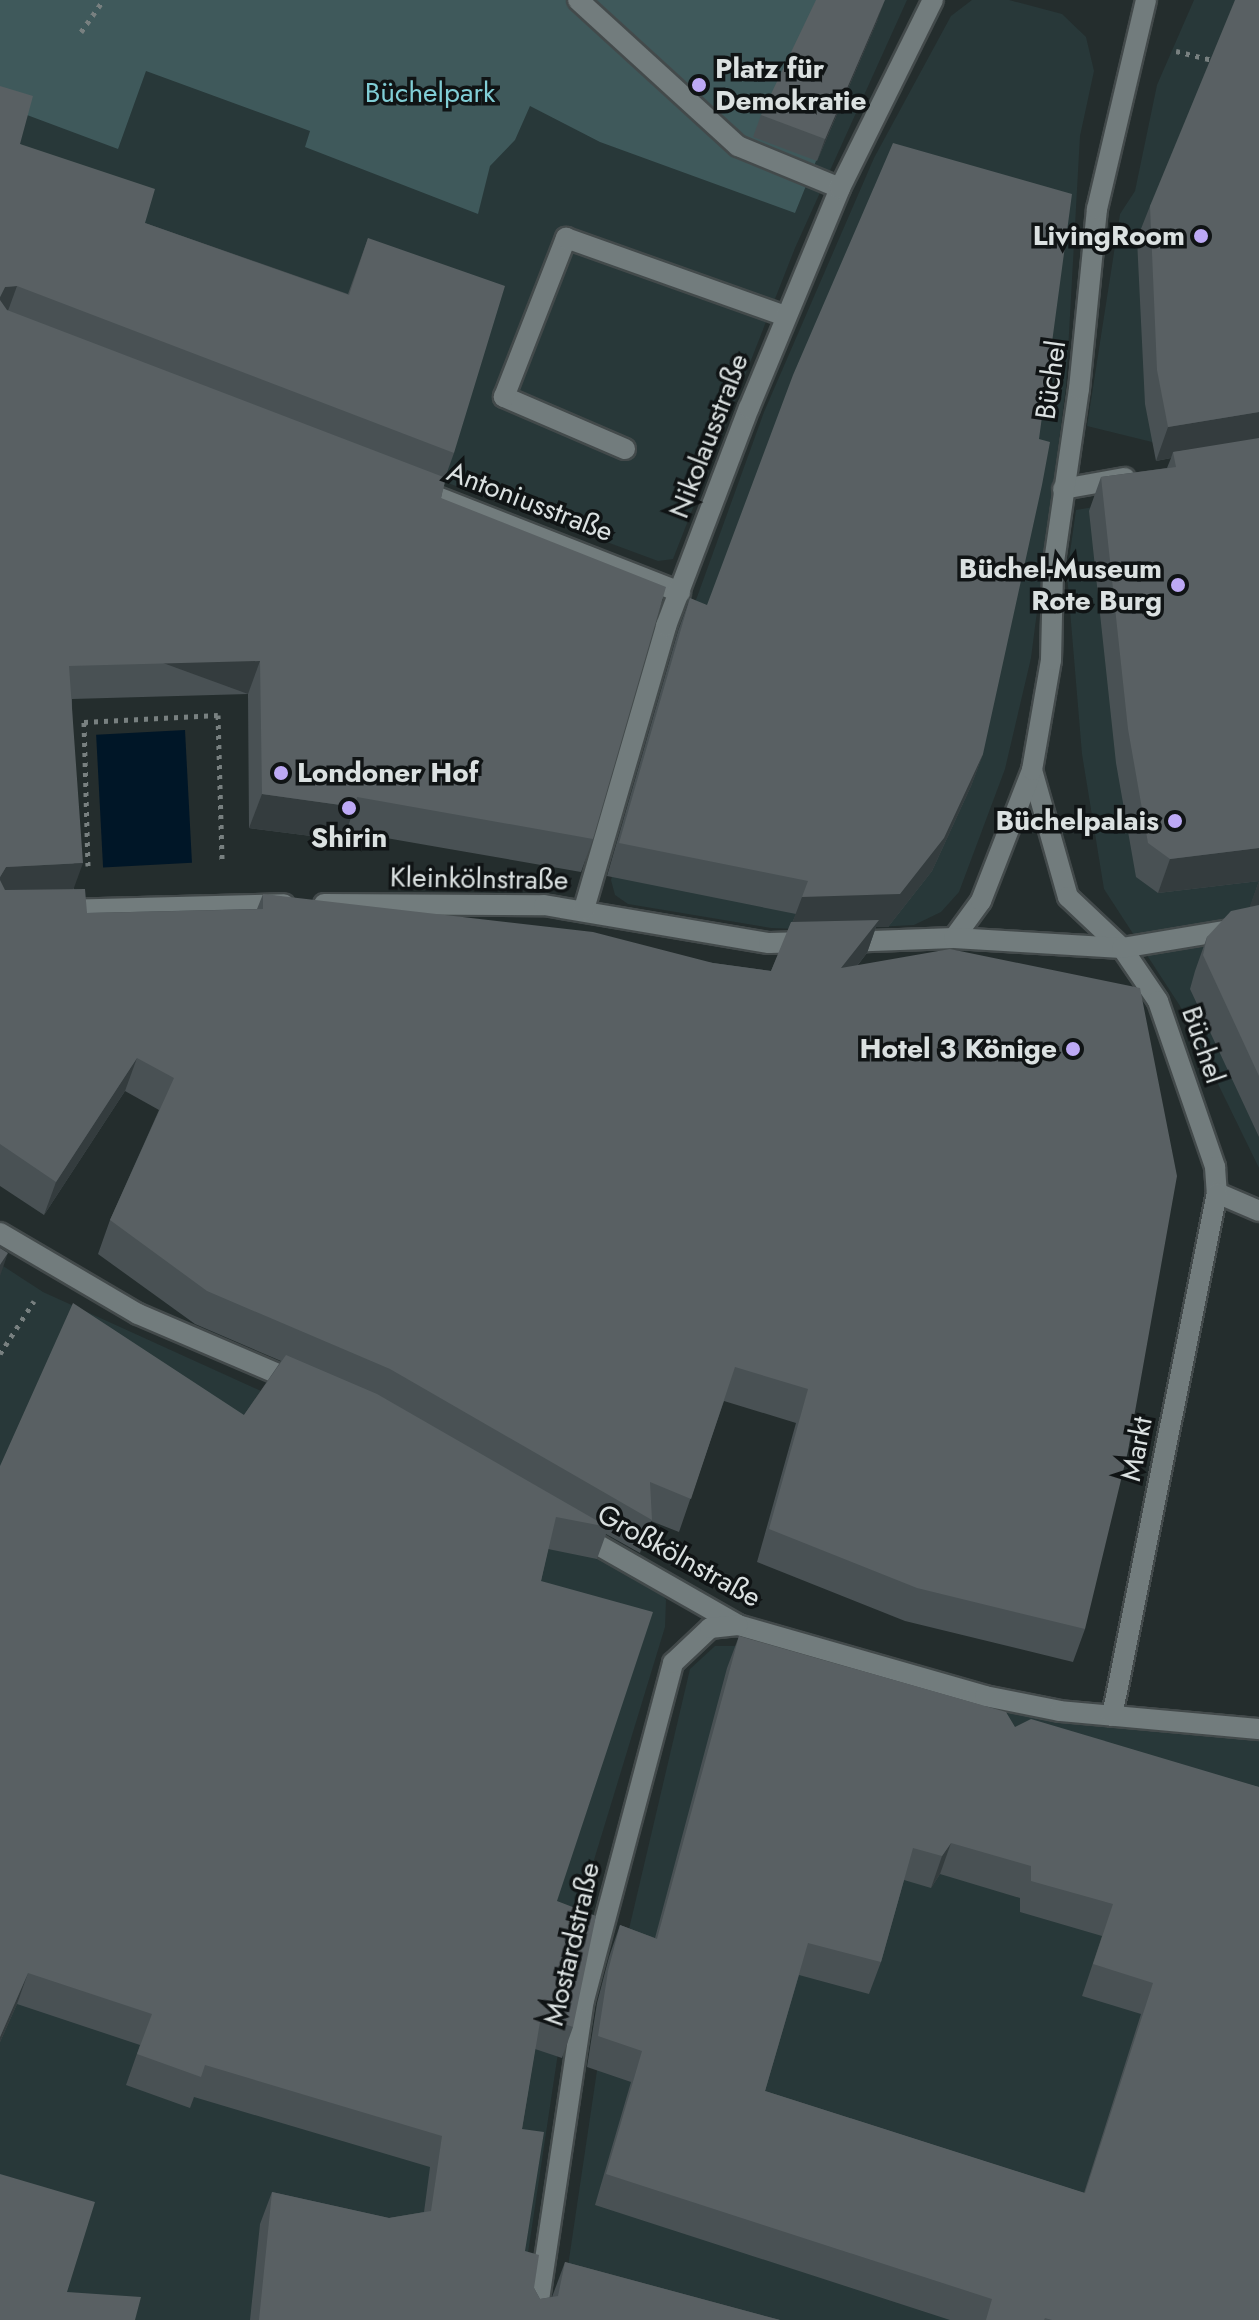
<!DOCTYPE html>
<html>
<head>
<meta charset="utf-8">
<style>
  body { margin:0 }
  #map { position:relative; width:1259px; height:2320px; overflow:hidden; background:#242d2d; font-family:Jost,sans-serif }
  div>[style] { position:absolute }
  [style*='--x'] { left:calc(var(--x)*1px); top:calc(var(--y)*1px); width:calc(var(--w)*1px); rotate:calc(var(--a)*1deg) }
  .built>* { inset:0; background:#283839 }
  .green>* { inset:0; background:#3f595b }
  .water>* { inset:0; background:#001627; transform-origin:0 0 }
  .path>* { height:5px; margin-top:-2.5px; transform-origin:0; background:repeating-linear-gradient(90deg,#788080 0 4px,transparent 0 10px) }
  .roads { filter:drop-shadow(2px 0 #434a4b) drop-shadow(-2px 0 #434a4b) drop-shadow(0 2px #434a4b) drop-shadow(0 -2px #434a4b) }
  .minor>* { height:20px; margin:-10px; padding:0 10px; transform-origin:10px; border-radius:10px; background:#727c7d }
  .wall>* { inset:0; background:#495154 }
  .shaded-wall>* { inset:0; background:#343c3e; transform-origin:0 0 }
  .building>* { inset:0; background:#596063 }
  .dots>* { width:22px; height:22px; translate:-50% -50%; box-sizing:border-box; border:4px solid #101415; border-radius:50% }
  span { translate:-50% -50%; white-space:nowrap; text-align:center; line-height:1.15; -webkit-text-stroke:7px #101415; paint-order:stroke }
  .poi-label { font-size:28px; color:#dbe1e1; font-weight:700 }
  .left { translate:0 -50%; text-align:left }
  .right { translate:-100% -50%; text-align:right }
  .park-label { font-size:28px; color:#81ced6 }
  .street-label { font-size:28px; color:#dbe1e1 }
</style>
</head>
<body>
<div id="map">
  <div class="built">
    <div style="clip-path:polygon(0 0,907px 0,795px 248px,673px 559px,658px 561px,0 317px)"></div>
    <div style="clip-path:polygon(972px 0,1009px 0,1062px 14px,1086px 37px,1094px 71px,1080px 136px,1066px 387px,1031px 658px,1005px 769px,959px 892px,941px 912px,914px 925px,821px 930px,771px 928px,628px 904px,615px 895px,611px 880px,640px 776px,671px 669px,764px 412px,874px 158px,951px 16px)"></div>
    <div style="clip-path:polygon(1194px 0,1259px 0,1164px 456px,1152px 442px,1087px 426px,1120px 214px,1135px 191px,1157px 85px)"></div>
    <div style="clip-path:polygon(1259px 479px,1259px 1168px,1180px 1006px,1104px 889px,1082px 754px,1067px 574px,1076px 510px)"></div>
    <div style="clip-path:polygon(0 1264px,43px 1292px,358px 1435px,658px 1589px,666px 1600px,665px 1627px,580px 1906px,518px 2320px,0 2320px)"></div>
    <div style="clip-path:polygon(715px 1646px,743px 1646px,1259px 1740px,1259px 2320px,560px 2320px,599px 2057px,690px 1669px)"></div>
  </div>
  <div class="green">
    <div style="clip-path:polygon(0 0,819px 0,816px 161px,795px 213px,600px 142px,530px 106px,515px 140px,490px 166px,478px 214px,305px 147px,310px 131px,146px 71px,118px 149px,27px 115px,0 122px)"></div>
  </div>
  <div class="water">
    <div style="left:185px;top:730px;width:133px;height:89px;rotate:87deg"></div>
  </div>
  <div class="path">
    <div style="--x:81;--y:32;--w:39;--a:-55"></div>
    <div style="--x:1176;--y:51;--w:41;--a:14"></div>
    <div style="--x:88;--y:866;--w:144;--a:-91.6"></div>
    <div style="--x:84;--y:722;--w:134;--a:-3"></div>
    <div style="--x:218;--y:715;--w:147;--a:88.4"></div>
    <div style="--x:0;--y:1354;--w:63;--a:-57.3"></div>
  </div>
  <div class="roads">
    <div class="minor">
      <div style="--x:578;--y:0;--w:217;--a:42.4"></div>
      <div style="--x:738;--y:146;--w:110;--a:22.4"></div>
      <div style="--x:625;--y:449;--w:132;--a:-156.7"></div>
      <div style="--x:504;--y:397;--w:171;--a:-68.7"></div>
      <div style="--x:566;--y:238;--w:232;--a:19.6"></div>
      <div style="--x:1063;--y:489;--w:63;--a:-10.1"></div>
      <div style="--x:427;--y:493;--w:272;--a:21.4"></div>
      <div style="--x:1032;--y:770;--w:132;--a:74.2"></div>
      <div style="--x:1068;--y:897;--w:74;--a:43.4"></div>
      <div style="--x:1122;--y:948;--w:64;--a:55.8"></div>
      <div style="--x:1158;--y:1001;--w:176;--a:71"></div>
      <div style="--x:1215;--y:1167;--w:26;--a:86"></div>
      <div style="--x:1217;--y:1193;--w:46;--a:23.2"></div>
      <div style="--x:324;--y:904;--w:220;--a:0.3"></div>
      <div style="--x:544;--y:905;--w:228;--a:9.6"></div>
      <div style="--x:769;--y:943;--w:40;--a:-1.4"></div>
      <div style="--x:584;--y:909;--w:295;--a:-73.8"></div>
      <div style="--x:666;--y:626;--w:233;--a:-69.2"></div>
      <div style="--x:749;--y:408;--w:238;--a:-67.5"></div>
      <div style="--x:840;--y:188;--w:210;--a:-63.7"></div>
      <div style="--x:60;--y:910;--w:224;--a:-1.5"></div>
      <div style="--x:954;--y:938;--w:46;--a:-53.9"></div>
      <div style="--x:981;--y:901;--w:141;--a:-68.7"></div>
      <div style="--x:1032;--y:770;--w:112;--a:-80.2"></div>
      <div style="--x:1051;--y:660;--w:91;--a:-88.7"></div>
      <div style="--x:1053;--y:569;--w:182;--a:-81.8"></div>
      <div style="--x:1079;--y:389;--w:181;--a:-84.3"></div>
      <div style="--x:1097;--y:209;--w:215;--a:-76.8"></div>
      <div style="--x:845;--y:942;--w:109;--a:-2.1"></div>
      <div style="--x:954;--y:938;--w:168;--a:3.4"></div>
      <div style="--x:1122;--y:948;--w:139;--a:-9.5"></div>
      <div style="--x:0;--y:1233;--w:160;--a:30.4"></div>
      <div style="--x:138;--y:1314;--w:175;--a:23.2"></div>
      <div style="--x:577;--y:1533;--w:185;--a:29.7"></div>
      <div style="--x:738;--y:1625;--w:257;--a:16"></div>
      <div style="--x:985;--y:1696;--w:76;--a:11.3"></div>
      <div style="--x:1060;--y:1711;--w:200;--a:5.2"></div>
      <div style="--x:1112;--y:1716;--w:533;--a:-78.65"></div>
      <div style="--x:536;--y:2320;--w:324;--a:-81.5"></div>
      <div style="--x:584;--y:2000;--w:349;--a:-75.2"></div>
      <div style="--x:673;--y:1663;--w:51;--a:-43.4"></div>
      <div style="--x:710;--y:1628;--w:28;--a:-6"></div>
    </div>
  </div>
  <div class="wall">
    <div style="clip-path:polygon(1259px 0,1259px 881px,1158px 893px,1136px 877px,1116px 763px,1089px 511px,1101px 477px,1167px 468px,1171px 458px,1156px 461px,1145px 404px,1137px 239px,1150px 206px)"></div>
    <div style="clip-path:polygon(878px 19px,817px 161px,753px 137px,761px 115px)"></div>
    <div style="clip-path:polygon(0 86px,20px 144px,145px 223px,348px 294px,368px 238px,454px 453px,445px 478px,441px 498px,593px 839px,581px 872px,346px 831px,343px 840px,249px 828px,248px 694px,72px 699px,74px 889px,87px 913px,257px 909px,263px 894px,713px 963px,771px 971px,796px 914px,607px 876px,678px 631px,690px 598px,983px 754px,971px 786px,932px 871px,888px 927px,876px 927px,867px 953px,857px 966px,1085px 1629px,1073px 1662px,905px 1621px,757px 1562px,796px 1423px,724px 1401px,679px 1532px,651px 1521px,640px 1553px,606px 1534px,597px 1559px,548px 1549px,541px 1581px,557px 1901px,573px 2027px,562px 2058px,535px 2049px,522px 2129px,525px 2251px,534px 2288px,540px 2299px,552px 2297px,565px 2262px,780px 2320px,250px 2320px,260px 2224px,272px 2192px,389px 2218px,424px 2212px,430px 2167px,194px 2097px,190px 2108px,126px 2085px,140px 2045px,17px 2004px,0 2042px,0 1466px,244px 1415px,281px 1361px,195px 1324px,98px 1254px,110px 1220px,159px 1110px,125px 1091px,44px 1215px,0 1186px)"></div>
    <div style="clip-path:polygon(1259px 881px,1259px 1137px,1190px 989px,1195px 971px,1207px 937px,1250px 907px)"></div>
    <div style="clip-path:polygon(evenodd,739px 1636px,1015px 1727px,1259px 1787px,1259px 2320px,950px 2320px,595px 2205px,631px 2082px,587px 2067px,597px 2003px,609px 1957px,620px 1925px,655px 1938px,727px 1668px,739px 1636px,940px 1874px,1020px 1898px,1020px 1912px,1102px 1936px,1082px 1996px,1141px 2014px,1084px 2193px,765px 2091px,799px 1975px,869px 1994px,881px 1962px,904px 1880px,931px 1888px,940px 1874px)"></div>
  </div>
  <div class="shaded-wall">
    <div style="clip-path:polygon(885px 0,878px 19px,817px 161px,825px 139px)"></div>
    <div style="clip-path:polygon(17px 286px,5px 319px,0 319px,0 297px,5px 287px)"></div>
    <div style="clip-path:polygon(1259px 412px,1259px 441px,1173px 452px,1171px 458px,1156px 461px,1168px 427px)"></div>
    <div style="left:260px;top:661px;width:35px;height:191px;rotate:110deg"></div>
    <div style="clip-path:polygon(983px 754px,971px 786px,932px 871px,888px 927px,876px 927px,867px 953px,828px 1002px,790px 929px,802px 897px)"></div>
    <div style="clip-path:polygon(262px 794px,355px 807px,343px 840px,249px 828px)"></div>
    <div style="clip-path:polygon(1259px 848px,1259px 881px,1158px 893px,1170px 859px)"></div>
    <div style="clip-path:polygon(83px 863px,71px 896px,0 900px,0 877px,6px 867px)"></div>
    <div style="clip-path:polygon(1259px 881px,1259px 915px,1247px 914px)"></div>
    <div style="clip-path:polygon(137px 1058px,125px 1091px,44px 1215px,56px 1182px)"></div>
    <div style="clip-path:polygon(8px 1253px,0 1276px,0 1265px)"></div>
    <div style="clip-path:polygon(951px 1843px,940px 1874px,931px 1888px,942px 1856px)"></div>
    <div style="clip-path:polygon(28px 1973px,17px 2004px,0 2042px,0 2037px)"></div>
  </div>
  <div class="building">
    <div style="clip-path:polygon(816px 0,885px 0,825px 139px,761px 115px)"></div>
    <div style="clip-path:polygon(1235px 0,1259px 0,1259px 412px,1168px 427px,1157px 370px,1150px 206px)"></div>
    <div style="clip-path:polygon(0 86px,33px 96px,20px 144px,155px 189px,145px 223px,349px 295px,368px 238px,505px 286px,454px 453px,17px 286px,5px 287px,0 297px)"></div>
    <div style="clip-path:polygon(893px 143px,1072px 194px,1039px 439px,1050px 442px,1042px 485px,983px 754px,944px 838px,900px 894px,802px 897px,808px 881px,619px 843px,690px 598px,707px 605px,793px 375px)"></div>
    <div style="clip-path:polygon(0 300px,7px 310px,446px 478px,441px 498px,666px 587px,593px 839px,357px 797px,355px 807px,262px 794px,260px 661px,69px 666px,83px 863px,6px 867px,0 877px)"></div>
    <div style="clip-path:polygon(1259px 438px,1259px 848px,1170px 859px,1148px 843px,1128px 729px,1101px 477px,1176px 467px,1173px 452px)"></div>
    <div style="clip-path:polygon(0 880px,5px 890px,85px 889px,87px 913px,263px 909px,263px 894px,593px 932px,713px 963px,771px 971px,791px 922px,879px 920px,841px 968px,950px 949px,1140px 988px,1177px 1176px,1128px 1451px,1085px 1629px,917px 1588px,769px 1529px,808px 1389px,735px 1367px,691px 1499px,650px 1482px,652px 1520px,390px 1369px,207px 1291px,110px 1220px,174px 1078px,137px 1058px,56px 1182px,0 1144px)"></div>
    <div style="clip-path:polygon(1259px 905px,1259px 1076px,1203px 955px,1207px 937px,1231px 911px)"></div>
    <div style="clip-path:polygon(0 1248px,8px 1253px,0 1265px)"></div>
    <div style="clip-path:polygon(73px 1303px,244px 1415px,286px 1355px,377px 1394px,608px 1527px,556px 1517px,541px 1581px,653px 1612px,557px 1901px,596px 1916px,573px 2027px,541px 2016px,522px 2129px,544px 2132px,525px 2251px,539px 2255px,534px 2288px,540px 2299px,558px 2296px,565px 2262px,780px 2320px,259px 2320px,272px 2192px,389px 2218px,431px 2211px,442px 2136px,205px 2065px,201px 2077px,137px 2054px,152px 2014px,28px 1973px,0 2037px,0 1466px)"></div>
    <div style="clip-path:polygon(evenodd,739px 1636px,1006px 1712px,1015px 1727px,1031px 1719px,1259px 1787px,1259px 2320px,1052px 2320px,1045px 2318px,1044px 2320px,986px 2320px,992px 2299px,606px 2174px,642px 2051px,598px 2036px,608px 1971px,620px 1925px,657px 1939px,739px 1636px,951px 1843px,1031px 1866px,1031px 1881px,1113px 1904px,1093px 1964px,1153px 1983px,1085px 2193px,765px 2091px,808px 1943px,881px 1962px,913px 1848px,942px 1856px,951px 1843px)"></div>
    <div style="clip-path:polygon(0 2174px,95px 2202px,67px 2292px,141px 2297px,135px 2320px,0 2320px)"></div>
  </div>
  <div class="dots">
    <div style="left:699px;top:85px;background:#bda9f5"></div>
    <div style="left:1201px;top:236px;background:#bda9f5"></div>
    <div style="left:1178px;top:585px;background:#bda9f5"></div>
    <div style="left:281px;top:773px;background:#bda9f5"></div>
    <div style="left:349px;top:808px;background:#bda9f5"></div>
    <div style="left:1175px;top:821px;background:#bda9f5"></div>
    <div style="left:1073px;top:1049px;background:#bda9f5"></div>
  </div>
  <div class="poi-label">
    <span class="left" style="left:715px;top:85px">Platz für<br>Demokratie</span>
    <span class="right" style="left:1185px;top:236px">LivingRoom</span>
    <span class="right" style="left:1162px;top:585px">Büchel-Museum<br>Rote Burg</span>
    <span class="left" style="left:297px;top:773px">Londoner Hof</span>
    <span class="right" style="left:1159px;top:821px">Büchelpalais</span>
    <span style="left:349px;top:838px">Shirin</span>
    <span class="right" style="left:1057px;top:1049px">Hotel 3 Könige</span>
  </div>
  <div class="park-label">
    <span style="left:430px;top:93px">Büchelpark</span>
  </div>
  <div class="street-label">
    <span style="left:1051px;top:380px;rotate:-82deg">Büchel</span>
    <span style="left:709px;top:436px;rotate:-69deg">Nikolausstraße</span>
    <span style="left:530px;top:502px;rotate:21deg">Antoniusstraße</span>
    <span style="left:479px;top:879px;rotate:1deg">Kleinkölnstraße</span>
    <span style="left:1203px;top:1045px;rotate:71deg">Büchel</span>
    <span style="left:1137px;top:1449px;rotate:-79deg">Markt</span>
    <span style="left:679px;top:1556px;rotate:29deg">Großkölnstraße</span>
    <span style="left:572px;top:1944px;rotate:-77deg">Mostardstraße</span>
  </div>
</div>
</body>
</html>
